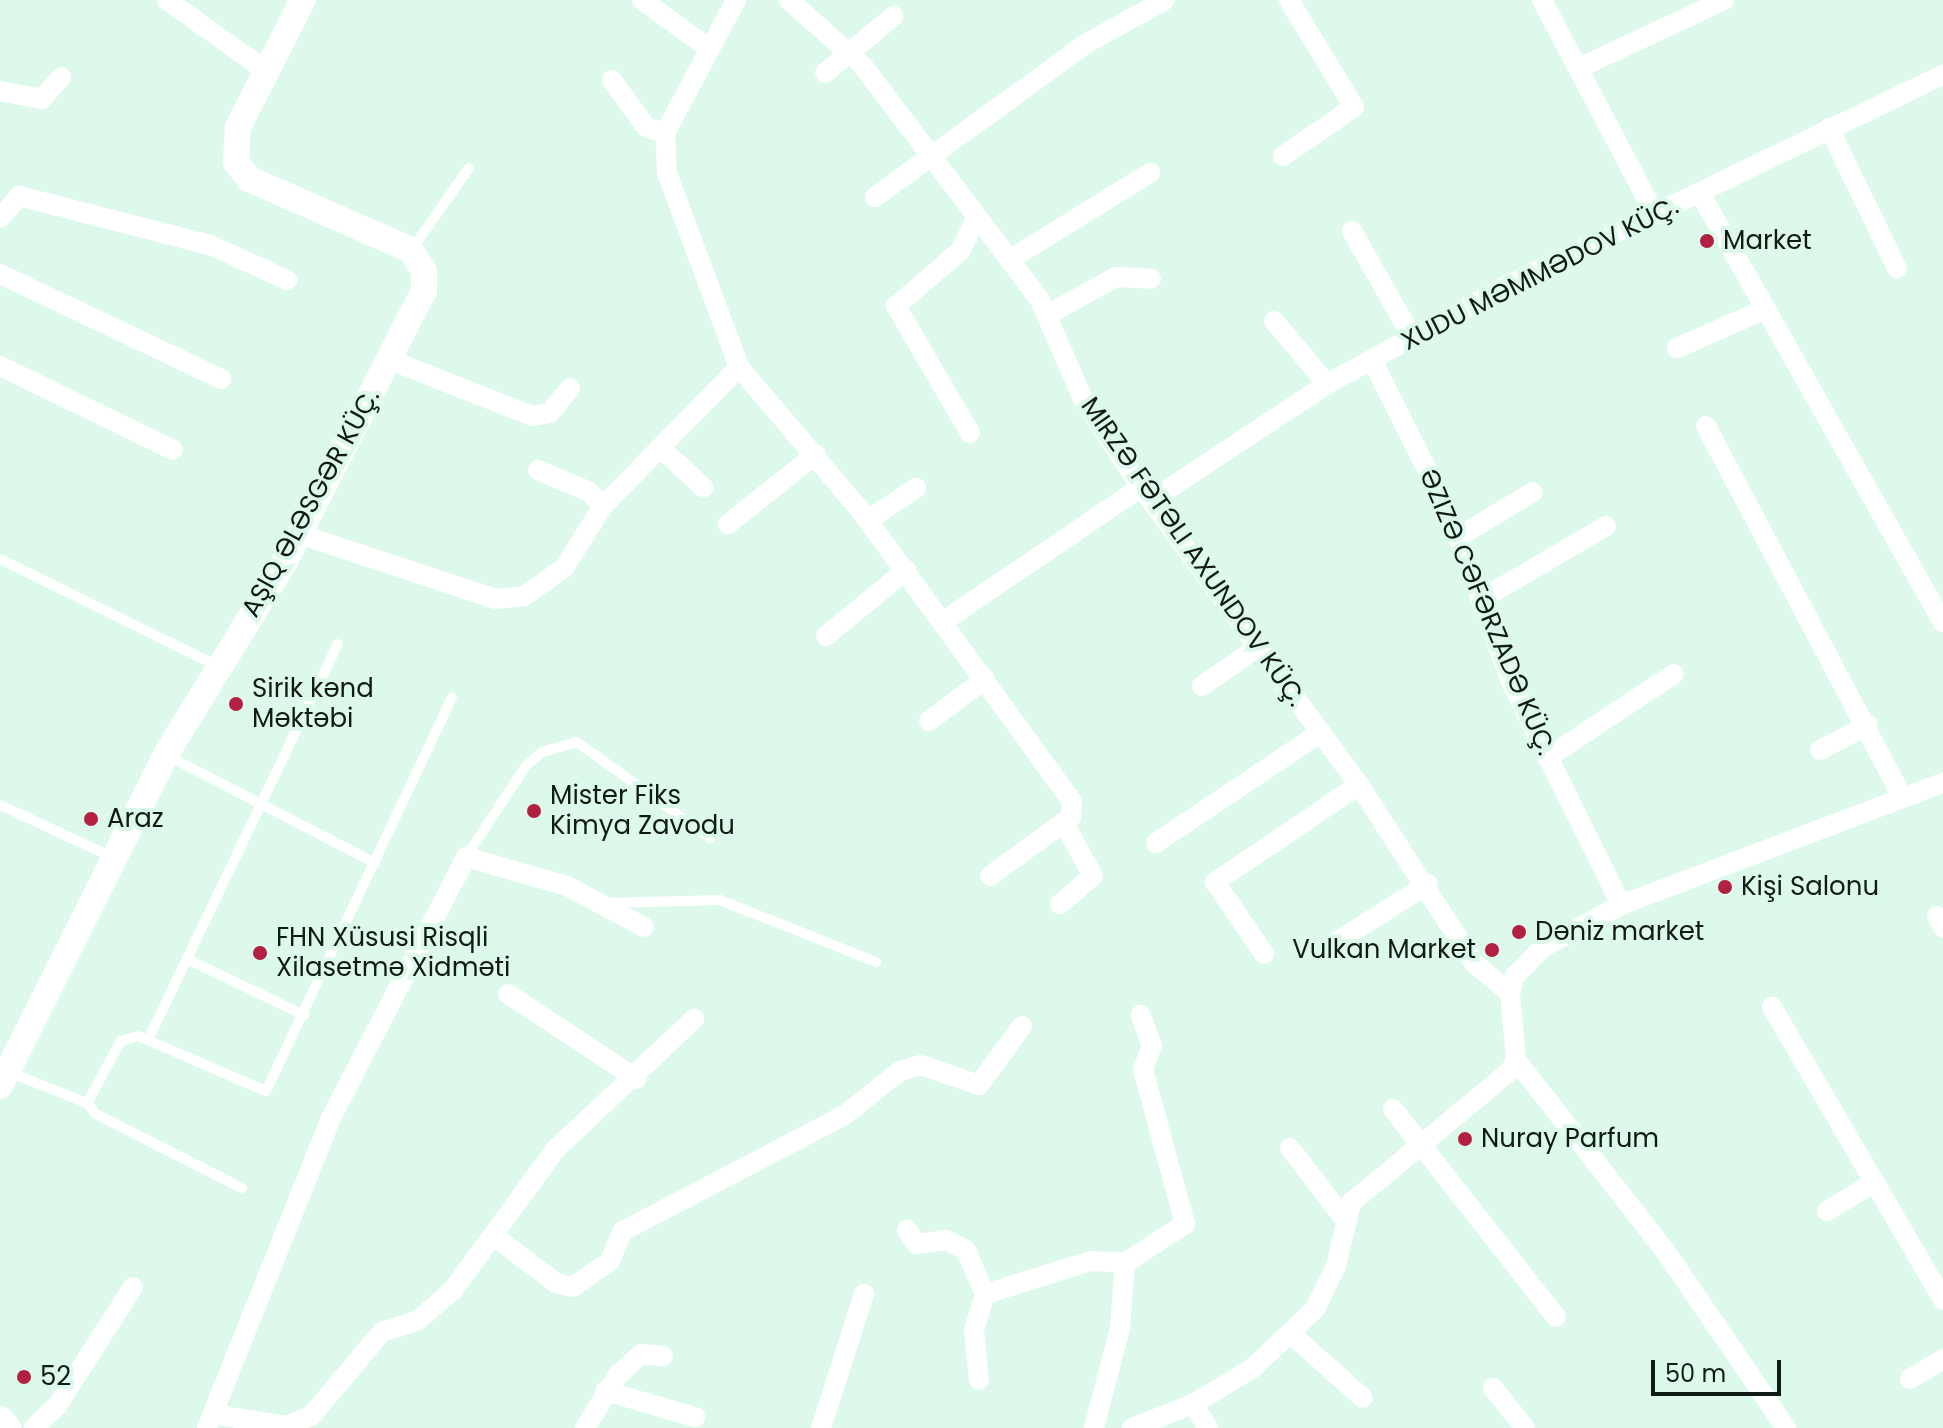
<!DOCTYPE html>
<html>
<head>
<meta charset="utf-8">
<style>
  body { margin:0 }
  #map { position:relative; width:1943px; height:1428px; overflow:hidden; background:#dcf9eb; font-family:Poppins,sans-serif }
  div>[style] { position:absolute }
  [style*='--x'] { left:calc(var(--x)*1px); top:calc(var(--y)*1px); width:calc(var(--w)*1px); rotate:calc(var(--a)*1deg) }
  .service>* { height:10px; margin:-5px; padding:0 5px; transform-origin:5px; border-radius:5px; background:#fff }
  .minor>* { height:20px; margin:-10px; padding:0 10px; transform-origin:10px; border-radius:10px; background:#fff }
  .tertiary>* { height:26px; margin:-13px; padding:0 13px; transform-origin:13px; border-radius:13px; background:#fff }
  .secondary>* { height:28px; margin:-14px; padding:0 14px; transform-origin:14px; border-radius:14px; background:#fff }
  .dots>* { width:22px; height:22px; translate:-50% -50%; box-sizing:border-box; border:4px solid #dcf9eb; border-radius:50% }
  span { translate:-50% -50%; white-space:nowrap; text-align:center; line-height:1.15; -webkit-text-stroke:8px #dcf9eb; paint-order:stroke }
  .poi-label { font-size:26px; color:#111b16 }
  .left { translate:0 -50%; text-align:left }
  .right { translate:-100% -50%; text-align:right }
  .street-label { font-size:26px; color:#111b16 }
  .scale { position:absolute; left:1651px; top:1360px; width:130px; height:36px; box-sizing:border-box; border:4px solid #111b16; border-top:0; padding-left:10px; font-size:24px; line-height:28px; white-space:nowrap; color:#111b16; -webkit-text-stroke:6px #dcf9eb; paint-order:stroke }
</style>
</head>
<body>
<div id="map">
  <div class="service">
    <div style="--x:412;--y:249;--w:99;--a:-54.9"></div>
    <div style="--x:0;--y:559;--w:242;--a:26.2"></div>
    <div style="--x:168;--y:756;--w:233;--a:27.3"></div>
    <div style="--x:0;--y:805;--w:123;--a:24.9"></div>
    <div style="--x:466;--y:857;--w:109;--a:-56.6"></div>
    <div style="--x:526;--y:766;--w:21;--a:-41"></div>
    <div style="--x:542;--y:752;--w:36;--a:-16"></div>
    <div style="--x:577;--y:742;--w:164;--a:35.8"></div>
    <div style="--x:608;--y:903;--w:112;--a:-1.5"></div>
    <div style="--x:720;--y:900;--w:168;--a:21.7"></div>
    <div style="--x:187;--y:959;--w:130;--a:25.6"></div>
    <div style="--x:148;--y:1040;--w:439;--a:-64.4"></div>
    <div style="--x:9;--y:1072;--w:84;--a:21.7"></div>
    <div style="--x:87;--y:1103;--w:71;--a:-61.3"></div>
    <div style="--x:121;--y:1041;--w:18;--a:-16"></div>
    <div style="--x:138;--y:1036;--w:139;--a:23.3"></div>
    <div style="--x:266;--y:1091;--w:435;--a:-64.7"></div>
    <div style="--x:87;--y:1103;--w:14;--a:51"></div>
    <div style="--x:96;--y:1114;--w:164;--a:26.9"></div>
  </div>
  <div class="minor">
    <div style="--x:167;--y:0;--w:122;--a:35.6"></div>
    <div style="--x:642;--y:0;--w:80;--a:35.9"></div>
    <div style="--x:736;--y:0;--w:151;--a:118.1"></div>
    <div style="--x:665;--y:133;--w:40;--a:87.1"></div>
    <div style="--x:667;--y:173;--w:207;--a:69.6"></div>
    <div style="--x:739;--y:367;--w:189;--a:49.7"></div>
    <div style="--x:861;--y:511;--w:359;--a:54"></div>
    <div style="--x:1072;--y:801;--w:16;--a:94"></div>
    <div style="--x:1071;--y:817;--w:100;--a:143.9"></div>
    <div style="--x:789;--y:0;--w:99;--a:41.7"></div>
    <div style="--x:863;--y:66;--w:293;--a:52.9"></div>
    <div style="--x:1040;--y:300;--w:108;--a:66.5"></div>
    <div style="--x:1083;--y:399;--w:105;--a:56.6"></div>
    <div style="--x:1141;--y:487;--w:369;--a:53.8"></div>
    <div style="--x:1359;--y:785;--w:212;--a:57.1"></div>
    <div style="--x:1474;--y:963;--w:47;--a:39.8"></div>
    <div style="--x:1542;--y:0;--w:242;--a:62.2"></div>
    <div style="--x:1581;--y:67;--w:158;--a:-25.1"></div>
    <div style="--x:825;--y:73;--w:89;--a:-39.6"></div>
    <div style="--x:612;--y:80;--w:58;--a:54.1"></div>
    <div style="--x:646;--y:127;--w:20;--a:18"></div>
    <div style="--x:0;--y:91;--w:43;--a:10.8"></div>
    <div style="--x:42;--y:99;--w:29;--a:-49"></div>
    <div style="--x:1829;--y:128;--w:156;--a:64.1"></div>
    <div style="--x:1283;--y:156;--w:86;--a:-34.6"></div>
    <div style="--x:1354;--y:107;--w:125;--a:-121.3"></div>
    <div style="--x:1700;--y:193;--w:493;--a:60.5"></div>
    <div style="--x:875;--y:197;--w:262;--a:-36"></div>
    <div style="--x:1087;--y:43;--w:89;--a:-28.9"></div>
    <div style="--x:0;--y:218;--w:29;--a:-49"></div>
    <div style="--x:19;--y:196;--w:197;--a:14.4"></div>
    <div style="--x:210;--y:245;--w:85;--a:24.4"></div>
    <div style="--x:1352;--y:231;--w:122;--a:60.5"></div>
    <div style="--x:1009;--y:260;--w:166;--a:-31.7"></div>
    <div style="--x:0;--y:274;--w:245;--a:25.4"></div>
    <div style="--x:1049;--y:314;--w:77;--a:-28.9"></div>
    <div style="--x:1116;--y:277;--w:35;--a:3"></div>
    <div style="--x:1274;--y:321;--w:82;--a:49.9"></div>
    <div style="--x:1677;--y:348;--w:97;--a:-23.7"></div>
    <div style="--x:390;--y:360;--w:153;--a:21.5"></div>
    <div style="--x:532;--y:416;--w:18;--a:-9"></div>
    <div style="--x:550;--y:413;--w:32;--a:-51"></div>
    <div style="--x:1373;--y:362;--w:174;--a:63.3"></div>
    <div style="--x:1451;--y:517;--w:176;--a:70"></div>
    <div style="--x:1511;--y:682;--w:249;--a:63.7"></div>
    <div style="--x:0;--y:366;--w:192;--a:25.9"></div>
    <div style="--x:1706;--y:426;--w:417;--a:62.1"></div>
    <div style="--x:970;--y:433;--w:147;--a:-120.2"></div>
    <div style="--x:896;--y:306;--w:86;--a:-40.7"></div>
    <div style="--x:961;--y:250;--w:35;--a:-65"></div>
    <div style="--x:664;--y:451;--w:54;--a:42.8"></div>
    <div style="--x:538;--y:470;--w:54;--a:22.8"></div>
    <div style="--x:588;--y:491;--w:21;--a:45"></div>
    <div style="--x:1152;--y:500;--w:210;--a:-33.5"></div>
    <div style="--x:1327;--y:384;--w:209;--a:-28.7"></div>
    <div style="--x:1510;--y:284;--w:481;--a:-25.8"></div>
    <div style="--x:868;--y:520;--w:58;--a:-33.7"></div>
    <div style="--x:728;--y:524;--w:112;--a:-38.5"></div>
    <div style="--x:299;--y:534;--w:207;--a:18.3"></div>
    <div style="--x:496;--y:599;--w:28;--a:-6"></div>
    <div style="--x:524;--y:596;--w:49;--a:-35"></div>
    <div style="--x:564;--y:568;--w:73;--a:-57.8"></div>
    <div style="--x:603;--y:506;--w:194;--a:-45.6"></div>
    <div style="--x:1458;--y:537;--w:87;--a:-31"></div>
    <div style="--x:1480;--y:600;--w:146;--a:-30.4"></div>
    <div style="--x:944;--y:621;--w:238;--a:-34.2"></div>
    <div style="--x:826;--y:636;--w:104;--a:-39.5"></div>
    <div style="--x:1202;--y:686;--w:68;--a:-34.9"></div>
    <div style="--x:929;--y:721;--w:70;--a:-36.9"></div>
    <div style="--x:1820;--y:750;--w:54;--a:-27.5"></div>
    <div style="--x:1547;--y:758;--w:152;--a:-33.5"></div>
    <div style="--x:1156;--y:843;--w:199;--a:-33.9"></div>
    <div style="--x:1060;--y:904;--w:43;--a:-40.3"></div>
    <div style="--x:1093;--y:876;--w:60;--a:-118.7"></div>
    <div style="--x:1937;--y:916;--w:13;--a:61"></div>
    <div style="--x:1330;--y:946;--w:116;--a:-32.3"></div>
    <div style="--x:1264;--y:954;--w:87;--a:-124.2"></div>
    <div style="--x:1215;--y:882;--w:174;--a:-34"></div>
    <div style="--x:508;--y:994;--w:154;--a:33.4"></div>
    <div style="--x:1772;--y:1007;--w:339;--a:59.7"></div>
    <div style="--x:1516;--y:1060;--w:244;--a:52"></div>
    <div style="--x:1666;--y:1252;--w:213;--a:55.7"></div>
    <div style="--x:1393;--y:1109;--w:264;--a:51.9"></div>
    <div style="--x:1290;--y:1148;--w:87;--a:52.5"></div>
    <div style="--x:1827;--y:1211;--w:54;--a:-31.3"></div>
    <div style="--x:907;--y:1230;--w:17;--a:54"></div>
    <div style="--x:917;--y:1244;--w:29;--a:-8"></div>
    <div style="--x:946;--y:1240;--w:22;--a:27"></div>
    <div style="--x:966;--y:1250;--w:48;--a:66.6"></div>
    <div style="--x:985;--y:1294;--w:39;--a:107"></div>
    <div style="--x:974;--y:1331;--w:49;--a:84.2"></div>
    <div style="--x:495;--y:1237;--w:76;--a:37"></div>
    <div style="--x:556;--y:1283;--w:17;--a:13"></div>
    <div style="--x:573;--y:1287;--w:45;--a:-35.1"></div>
    <div style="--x:610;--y:1261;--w:33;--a:-67"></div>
    <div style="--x:623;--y:1231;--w:250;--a:-27.6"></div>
    <div style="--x:845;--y:1115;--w:70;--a:-38.7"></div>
    <div style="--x:900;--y:1071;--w:22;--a:-16"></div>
    <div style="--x:921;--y:1065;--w:61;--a:19"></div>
    <div style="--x:979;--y:1085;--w:73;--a:-53.9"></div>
    <div style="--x:985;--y:1294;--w:111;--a:-17.3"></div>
    <div style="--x:1091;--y:1261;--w:34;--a:3"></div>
    <div style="--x:1291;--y:1334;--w:96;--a:41.6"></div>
    <div style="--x:1910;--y:1379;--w:39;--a:-31"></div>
    <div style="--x:1493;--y:1388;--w:51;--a:51.3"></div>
    <div style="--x:605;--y:1391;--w:94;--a:16.1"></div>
    <div style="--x:1193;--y:1404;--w:28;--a:58"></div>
    <div style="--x:213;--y:1414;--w:74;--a:9.3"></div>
    <div style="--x:286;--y:1426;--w:27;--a:-22"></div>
    <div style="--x:311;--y:1416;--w:110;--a:-49.8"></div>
    <div style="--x:382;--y:1332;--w:38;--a:-18"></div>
    <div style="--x:418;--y:1320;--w:46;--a:-40.6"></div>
    <div style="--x:453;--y:1290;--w:175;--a:-53.9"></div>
    <div style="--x:556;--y:1149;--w:190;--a:-43.3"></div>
    <div style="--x:34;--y:1428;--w:32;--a:-44"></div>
    <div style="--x:57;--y:1406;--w:141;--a:-57.4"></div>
    <div style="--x:207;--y:1428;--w:336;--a:-68.2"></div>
    <div style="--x:332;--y:1116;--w:292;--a:-62.6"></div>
    <div style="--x:466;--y:857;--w:105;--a:16"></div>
    <div style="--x:567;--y:886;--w:87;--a:28"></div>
    <div style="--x:585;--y:1428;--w:62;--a:-58.1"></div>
    <div style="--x:618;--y:1375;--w:31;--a:-42"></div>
    <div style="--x:641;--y:1354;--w:22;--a:5"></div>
    <div style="--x:821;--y:1428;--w:141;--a:-72.2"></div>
    <div style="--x:1094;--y:1428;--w:103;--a:-75.4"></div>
    <div style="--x:1120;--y:1328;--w:65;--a:-85.6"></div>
    <div style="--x:1125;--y:1263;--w:72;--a:-33"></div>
    <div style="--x:1185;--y:1224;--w:161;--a:-105.2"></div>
    <div style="--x:1143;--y:1069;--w:25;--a:-69"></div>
    <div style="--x:1152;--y:1046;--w:33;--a:-110"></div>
    <div style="--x:1132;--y:1428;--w:66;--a:-21.5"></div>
    <div style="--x:1193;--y:1404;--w:70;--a:-31"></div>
    <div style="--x:1253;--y:1368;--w:86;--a:-43.6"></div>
    <div style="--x:1315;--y:1309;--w:48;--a:-64"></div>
    <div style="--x:1336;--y:1266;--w:65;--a:-76.6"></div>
    <div style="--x:1351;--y:1203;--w:207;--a:-39.7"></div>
    <div style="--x:1510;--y:1071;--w:13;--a:-61"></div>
    <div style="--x:1516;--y:1060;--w:67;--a:-95.1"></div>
    <div style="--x:1510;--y:993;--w:18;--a:-74"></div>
    <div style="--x:1515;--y:976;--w:39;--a:-46"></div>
    <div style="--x:1542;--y:948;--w:90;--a:-28.6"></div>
    <div style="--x:1621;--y:905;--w:344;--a:-20.8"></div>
  </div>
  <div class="tertiary">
    <div style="--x:0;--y:1086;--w:371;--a:-63.4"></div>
    <div style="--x:166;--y:754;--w:227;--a:-58.3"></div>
    <div style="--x:285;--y:561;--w:304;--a:-62.8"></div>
    <div style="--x:424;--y:291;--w:20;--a:-90"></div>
    <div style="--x:424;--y:271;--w:25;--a:-122"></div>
    <div style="--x:411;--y:250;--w:177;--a:-156.3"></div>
    <div style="--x:249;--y:179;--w:21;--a:-127"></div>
    <div style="--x:236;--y:162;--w:35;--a:-87"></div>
    <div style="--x:238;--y:127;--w:143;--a:-62.9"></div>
  </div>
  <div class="secondary">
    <div style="--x:0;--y:1420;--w:11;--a:49"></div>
  </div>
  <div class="dots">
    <div style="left:1707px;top:241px;background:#b22042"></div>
    <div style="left:236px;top:704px;background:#b22042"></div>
    <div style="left:534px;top:811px;background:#b22042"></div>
    <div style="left:91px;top:819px;background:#b22042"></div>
    <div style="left:1725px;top:887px;background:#b22042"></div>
    <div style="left:1519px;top:932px;background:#b22042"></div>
    <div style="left:1492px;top:950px;background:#b22042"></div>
    <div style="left:260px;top:953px;background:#b22042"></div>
    <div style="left:1465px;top:1139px;background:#b22042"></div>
    <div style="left:24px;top:1377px;background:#b22042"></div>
  </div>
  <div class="poi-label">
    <span class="left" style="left:1723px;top:241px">Market</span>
    <span class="left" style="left:252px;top:704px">Sirik kənd<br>Məktəbi</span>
    <span class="left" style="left:550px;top:811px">Mister Fiks<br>Kimya Zavodu</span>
    <span class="left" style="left:107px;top:819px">Araz</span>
    <span class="left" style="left:1741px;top:887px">Kişi Salonu</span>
    <span class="left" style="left:1535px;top:932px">Dəniz market</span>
    <span class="left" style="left:276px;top:953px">FHN Xüsusi Risqli<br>Xilasetmə Xidməti</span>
    <span class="right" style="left:1476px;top:950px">Vulkan Market</span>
    <span class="left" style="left:1481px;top:1139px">Nuray Parfum</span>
    <span class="left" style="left:40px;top:1377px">52</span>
  </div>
  <div class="street-label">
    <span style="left:1540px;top:274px;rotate:-27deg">XUDU MƏMMƏDOV KÜÇ.</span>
    <span style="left:311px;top:503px;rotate:-61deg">AŞIQ ƏLƏSGƏR KÜÇ.</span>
    <span style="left:1193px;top:552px;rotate:55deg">MIRZƏ FƏTƏLI AXUNDOV KÜÇ.</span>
    <span style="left:1487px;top:612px;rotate:67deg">ƏZIZƏ CƏFƏRZADƏ KÜÇ.</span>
  </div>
  <div class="scale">50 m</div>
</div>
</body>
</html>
